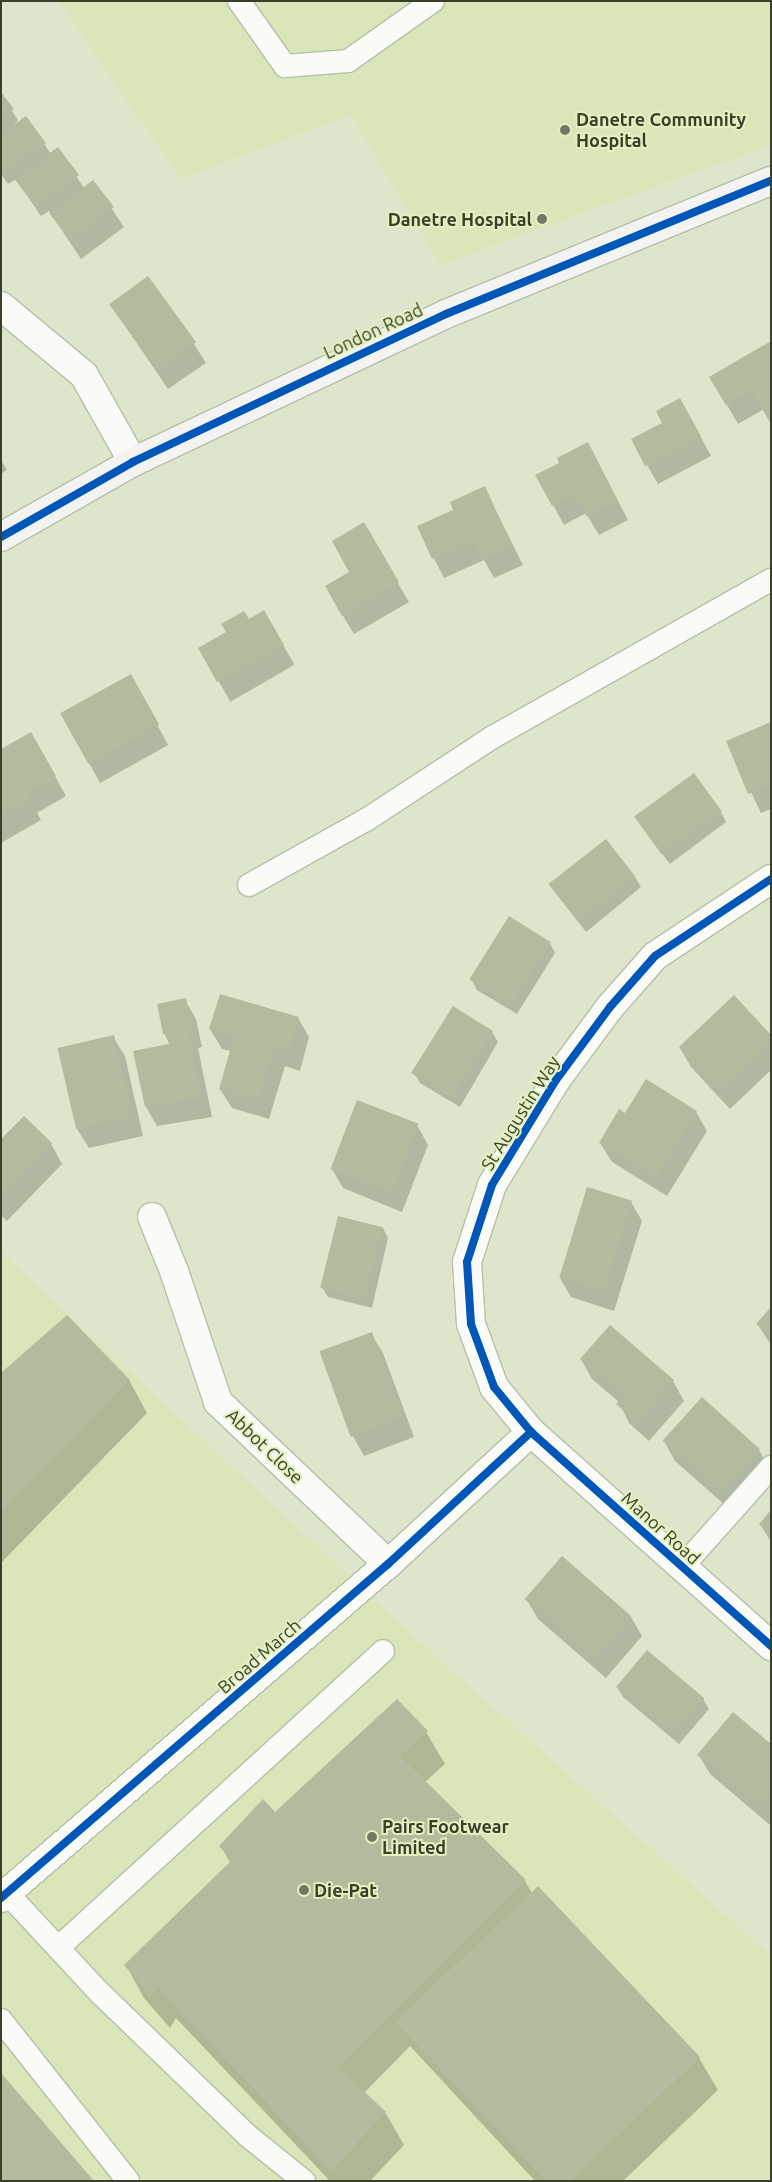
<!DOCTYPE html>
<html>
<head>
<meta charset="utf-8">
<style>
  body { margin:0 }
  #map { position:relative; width:772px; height:2182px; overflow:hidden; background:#dde6cb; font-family:Ubuntu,sans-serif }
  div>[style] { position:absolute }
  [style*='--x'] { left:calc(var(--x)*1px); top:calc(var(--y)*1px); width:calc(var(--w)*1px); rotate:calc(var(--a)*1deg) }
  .built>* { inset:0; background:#d8e6ba }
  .shadow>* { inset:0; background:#0003; transform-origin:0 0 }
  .building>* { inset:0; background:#b2bb9d; transform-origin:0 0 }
  .roads { filter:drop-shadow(1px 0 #b7bea9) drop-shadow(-1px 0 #b7bea9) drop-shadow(0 1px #b7bea9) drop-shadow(0 -1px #b7bea9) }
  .lane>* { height:22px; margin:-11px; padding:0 11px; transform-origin:11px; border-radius:11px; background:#fafbf7 }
  .street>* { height:28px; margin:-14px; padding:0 14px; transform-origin:14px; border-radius:14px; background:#fafbf7 }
  .secondary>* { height:28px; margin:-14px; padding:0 14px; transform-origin:14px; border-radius:14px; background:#f3f4f2 }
  .cycleway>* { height:8px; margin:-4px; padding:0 4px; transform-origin:4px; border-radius:4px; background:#0057b8 }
  .dots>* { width:14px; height:14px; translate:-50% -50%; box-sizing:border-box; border:2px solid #e1f1c0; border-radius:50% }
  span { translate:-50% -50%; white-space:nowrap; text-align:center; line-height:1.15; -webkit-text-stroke:4px #e1f1c0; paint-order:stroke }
  .poi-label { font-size:18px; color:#383f2b; font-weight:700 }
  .left { translate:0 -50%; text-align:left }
  .right { translate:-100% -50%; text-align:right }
  .street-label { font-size:18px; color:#383f2b }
  .frame { position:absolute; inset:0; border:2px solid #383f2b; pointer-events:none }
</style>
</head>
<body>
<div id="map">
  <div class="built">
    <div style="clip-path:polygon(58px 1px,771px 1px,771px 145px,440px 265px,351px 115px,181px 179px)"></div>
    <div style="clip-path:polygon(1px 1252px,434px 1655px,771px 1956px,771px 2181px,1px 2181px)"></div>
  </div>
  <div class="shadow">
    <div style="clip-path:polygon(1px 94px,18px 120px,11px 128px,26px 117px,51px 154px,58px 149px,84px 188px,93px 181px,124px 227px,81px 259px,49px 211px,41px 216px,16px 179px,8px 184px,1px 174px)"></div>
    <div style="clip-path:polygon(111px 305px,194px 344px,206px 363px,168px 389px)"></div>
    <div style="clip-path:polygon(771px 342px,764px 409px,738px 424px,711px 377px)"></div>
    <div style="clip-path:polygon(691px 419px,711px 456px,658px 484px,647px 465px)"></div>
    <div style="clip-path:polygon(588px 444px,628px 520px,599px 535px,586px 513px,564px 525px,553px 505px,561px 463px)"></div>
    <div style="clip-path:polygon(1px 460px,7px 470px,1px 474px)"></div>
    <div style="clip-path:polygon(484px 487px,523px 565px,494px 578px,484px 560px,444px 578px,418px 527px,455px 510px)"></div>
    <div style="clip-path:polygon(363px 524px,409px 602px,354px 634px,337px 606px,351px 572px)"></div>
    <div style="left:264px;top:612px;width:61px;height:74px;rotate:60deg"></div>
    <div style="left:130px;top:676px;width:79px;height:78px;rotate:61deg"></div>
    <div style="clip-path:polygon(771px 723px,771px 809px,761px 813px,727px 742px)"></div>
    <div style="clip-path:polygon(31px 733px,66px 796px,37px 813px,41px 820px,1px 843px,1px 750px)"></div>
    <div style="clip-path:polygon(721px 812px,726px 822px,670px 864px,642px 827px)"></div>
    <div style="clip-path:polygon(635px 877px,641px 887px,586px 932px,551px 886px)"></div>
    <div style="clip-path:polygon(550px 943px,555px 953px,517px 1014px,477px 990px,472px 980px)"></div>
    <div style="clip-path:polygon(185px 1000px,196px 1019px,202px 1047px,198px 1048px,212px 1117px,157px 1126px,146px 1107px,170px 1045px,164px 1033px)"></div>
    <div style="clip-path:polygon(298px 1018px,309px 1037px,300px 1071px,285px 1066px,269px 1119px,232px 1108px,220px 1089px,231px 1051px,222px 1049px,210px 1029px)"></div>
    <div style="clip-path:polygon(492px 1032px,498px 1042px,460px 1107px,420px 1083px,415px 1074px)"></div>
    <div style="clip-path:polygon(771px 1036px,771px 1070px,730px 1109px,691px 1067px,680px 1048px)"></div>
    <div style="clip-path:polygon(113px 1037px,125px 1056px,143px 1136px,89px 1148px,77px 1129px,60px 1050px)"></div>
    <div style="clip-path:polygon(696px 1112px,707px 1131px,667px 1196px,612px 1162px,600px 1143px)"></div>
    <div style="clip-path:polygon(24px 1118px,51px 1144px,62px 1164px,7px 1221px,1px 1215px,1px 1141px)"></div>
    <div style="clip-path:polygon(417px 1125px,428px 1145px,402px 1212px,343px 1188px,332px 1169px)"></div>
    <div style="clip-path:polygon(631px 1202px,642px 1221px,614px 1311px,571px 1297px,560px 1278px)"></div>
    <div style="clip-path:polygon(383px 1228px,388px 1238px,372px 1308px,328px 1297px,322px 1287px)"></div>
    <div style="clip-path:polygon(771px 1309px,771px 1345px,758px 1325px)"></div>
    <div style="clip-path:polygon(610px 1326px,673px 1381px,684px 1401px,649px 1441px,629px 1423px,619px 1402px,592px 1379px,581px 1359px)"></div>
    <div style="clip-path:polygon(371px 1334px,383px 1353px,414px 1437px,364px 1456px,353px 1436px)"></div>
    <div style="clip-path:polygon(1px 1375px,129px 1380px,147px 1413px,1px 1563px)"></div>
    <div style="clip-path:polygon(664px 1441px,759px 1450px,770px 1469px,733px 1512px,675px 1461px)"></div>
    <div style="clip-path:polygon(771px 1512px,771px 1542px,760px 1524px)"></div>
    <div style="clip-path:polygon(527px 1600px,631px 1617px,642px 1636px,606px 1678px,538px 1619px)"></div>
    <div style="clip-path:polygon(617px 1687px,703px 1699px,709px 1709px,679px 1744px,623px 1697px)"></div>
    <div style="clip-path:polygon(426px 1732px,445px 1764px,425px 1782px,525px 1881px,532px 1893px,538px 1888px,699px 2058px,718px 2090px,623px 2181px,535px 2181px,410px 2046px,364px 2093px,385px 2112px,404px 2145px,370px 2181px,330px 2181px,176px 2018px,170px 2028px,144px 1998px,126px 1965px,231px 1864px,221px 1846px)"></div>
    <div style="clip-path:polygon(771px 1745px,771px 1824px,770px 1825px,710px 1774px,699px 1755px)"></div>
  </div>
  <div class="building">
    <div style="clip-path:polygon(1px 92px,14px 109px,1px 118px)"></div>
    <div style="clip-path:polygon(26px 116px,46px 143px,1px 176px,1px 134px)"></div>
    <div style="left:58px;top:147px;width:35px;height:54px;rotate:53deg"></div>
    <div style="left:93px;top:180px;width:34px;height:55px;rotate:52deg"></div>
    <div style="left:148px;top:276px;width:82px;height:48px;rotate:54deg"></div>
    <div style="clip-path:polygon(771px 341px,771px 424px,751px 390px,726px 405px,709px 377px)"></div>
    <div style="clip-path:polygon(680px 398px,701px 436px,645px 466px,631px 439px,662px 423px,656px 411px)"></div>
    <div style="clip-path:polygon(588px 442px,618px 501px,587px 517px,575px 494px,552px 506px,535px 475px,559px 463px,557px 458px)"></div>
    <div style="clip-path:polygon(485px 486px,512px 546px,482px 560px,473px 541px,432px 559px,417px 526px,453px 510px,450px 502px)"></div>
    <div style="clip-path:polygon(364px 522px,399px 582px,342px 616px,325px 586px,349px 572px,332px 541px)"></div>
    <div style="clip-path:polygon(264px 610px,284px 645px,217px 682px,198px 648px,226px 632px,221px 624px,244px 611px,249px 619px)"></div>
    <div style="left:131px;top:674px;width:58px;height:81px;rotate:61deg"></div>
    <div style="clip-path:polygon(771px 722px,771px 785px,748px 794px,726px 741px)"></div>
    <div style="clip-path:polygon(31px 732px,56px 776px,27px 793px,31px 800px,1px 817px,1px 749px)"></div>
    <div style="left:694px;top:773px;width:47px;height:74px;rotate:54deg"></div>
    <div style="left:606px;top:839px;width:48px;height:73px;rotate:52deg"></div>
    <div style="left:509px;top:916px;width:49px;height:75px;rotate:32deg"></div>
    <div style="clip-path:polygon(220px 994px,299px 1017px,289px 1052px,274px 1047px,258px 1100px,219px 1089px,234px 1037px,209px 1029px)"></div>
    <div style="clip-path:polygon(734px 995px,771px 1035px,771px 1041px,719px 1090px,679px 1047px)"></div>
    <div style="clip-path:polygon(186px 998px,192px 1028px,188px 1028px,202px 1098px,145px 1107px,133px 1051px,169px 1044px,167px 1033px,163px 1034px,157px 1004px)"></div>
    <div style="left:453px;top:1006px;width:47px;height:79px;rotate:32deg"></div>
    <div style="left:114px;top:1035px;width:83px;height:58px;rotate:77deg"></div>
    <div style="clip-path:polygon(646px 1079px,697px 1111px,656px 1178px,599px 1143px,619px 1109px,625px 1113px)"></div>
    <div style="left:357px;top:1100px;width:66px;height:74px;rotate:21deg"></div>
    <div style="clip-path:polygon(24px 1116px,52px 1143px,1px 1196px,1px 1139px)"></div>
    <div style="left:587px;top:1187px;width:47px;height:95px;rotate:17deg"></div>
    <div style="left:338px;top:1216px;width:46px;height:74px;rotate:14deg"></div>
    <div style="clip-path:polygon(771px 1307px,771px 1337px,756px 1324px)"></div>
    <div style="clip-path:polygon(67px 1315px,130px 1380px,1px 1512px,1px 1373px)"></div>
    <div style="clip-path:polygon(610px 1325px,674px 1380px,637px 1423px,616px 1404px,622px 1396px,580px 1359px)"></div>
    <div style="left:372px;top:1332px;width:91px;height:56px;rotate:70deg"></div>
    <div style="left:702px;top:1397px;width:78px;height:59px;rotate:42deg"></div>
    <div style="clip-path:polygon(771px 1510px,771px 1535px,759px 1524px)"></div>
    <div style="left:562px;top:1556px;width:92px;height:57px;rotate:41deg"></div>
    <div style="left:647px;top:1650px;width:75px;height:48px;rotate:40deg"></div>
    <div style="clip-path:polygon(397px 1699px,428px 1731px,400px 1756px,526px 1880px,338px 2067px,386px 2112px,331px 2171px,157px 1987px,151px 1997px,124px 1965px,232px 1860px,219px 1846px,263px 1799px,275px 1812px)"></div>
    <div style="clip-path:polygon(733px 1712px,771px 1744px,771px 1791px,759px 1806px,697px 1755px)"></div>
    <div style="clip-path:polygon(538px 1886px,700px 2057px,571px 2181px,546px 2181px,395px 2022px)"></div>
    <div style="clip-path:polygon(1px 2073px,94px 2181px,1px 2181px)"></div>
  </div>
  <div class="roads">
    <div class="lane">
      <div style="--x:239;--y:1;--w:80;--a:54.7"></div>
      <div style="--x:285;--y:66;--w:63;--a:-4.5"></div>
      <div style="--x:348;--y:61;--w:104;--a:-35.2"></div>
      <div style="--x:249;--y:885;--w:134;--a:-29.1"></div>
      <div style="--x:366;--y:820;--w:152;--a:-33.2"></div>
      <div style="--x:493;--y:737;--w:319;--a:-29.5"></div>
      <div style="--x:682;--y:1567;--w:134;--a:-48.3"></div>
      <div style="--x:7;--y:1893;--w:137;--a:47.1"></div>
      <div style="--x:100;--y:1993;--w:206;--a:44"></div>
      <div style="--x:248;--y:2136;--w:72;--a:38.8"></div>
      <div style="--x:58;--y:1948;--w:440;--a:-42.4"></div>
      <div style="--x:1;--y:2020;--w:205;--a:51.7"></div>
    </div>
    <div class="street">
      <div style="--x:1;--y:306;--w:108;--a:39.7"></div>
      <div style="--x:84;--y:375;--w:100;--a:60.6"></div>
      <div style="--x:771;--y:879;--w:139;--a:146.4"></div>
      <div style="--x:655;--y:956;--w:68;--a:131.4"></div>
      <div style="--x:610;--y:1007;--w:91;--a:126.5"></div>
      <div style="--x:556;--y:1080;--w:123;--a:121.4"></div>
      <div style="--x:492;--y:1185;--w:81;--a:108"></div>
      <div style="--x:467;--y:1262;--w:62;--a:86.3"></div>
      <div style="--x:471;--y:1324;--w:67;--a:69.9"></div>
      <div style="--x:494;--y:1387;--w:58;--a:50.6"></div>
      <div style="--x:531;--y:1432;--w:322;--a:41.7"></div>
      <div style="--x:152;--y:1217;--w:58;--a:67.8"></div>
      <div style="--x:174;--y:1271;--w:138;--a:71.4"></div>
      <div style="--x:218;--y:1402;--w:235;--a:43.6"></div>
      <div style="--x:1;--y:1898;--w:511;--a:-40.8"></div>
      <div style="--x:388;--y:1564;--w:195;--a:-42.7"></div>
    </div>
    <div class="secondary">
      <div style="--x:1;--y:537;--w:152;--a:-29.6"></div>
      <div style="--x:133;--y:462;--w:346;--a:-25.3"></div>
      <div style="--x:446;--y:314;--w:351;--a:-22.3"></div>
    </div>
  </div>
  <div class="cycleway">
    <div style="--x:1;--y:537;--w:152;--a:-29.6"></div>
    <div style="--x:133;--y:462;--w:346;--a:-25.3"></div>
    <div style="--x:446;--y:314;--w:351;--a:-22.3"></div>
    <div style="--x:771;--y:879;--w:139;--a:146.4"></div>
    <div style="--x:655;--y:956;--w:68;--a:131.4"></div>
    <div style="--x:610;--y:1007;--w:91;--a:126.5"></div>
    <div style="--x:556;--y:1080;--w:123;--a:121.4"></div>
    <div style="--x:492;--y:1185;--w:81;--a:108"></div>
    <div style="--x:467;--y:1262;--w:62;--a:86.3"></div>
    <div style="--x:471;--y:1324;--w:67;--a:69.9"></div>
    <div style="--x:494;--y:1387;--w:58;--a:50.6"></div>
    <div style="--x:531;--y:1432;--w:322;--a:41.7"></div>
    <div style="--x:1;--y:1898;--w:511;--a:-40.8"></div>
    <div style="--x:388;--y:1564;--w:195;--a:-42.7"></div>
  </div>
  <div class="dots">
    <div style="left:565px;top:130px;background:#727963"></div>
    <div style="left:542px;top:219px;background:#727963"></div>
    <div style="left:372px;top:1837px;background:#727963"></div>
    <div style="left:304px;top:1890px;background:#727963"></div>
  </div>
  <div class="poi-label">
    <span class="left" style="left:576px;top:130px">Danetre Community<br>Hospital</span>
    <span class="right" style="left:532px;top:219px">Danetre Hospital</span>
    <span class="left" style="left:382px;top:1837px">Pairs Footwear<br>Limited</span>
    <span class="left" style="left:314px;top:1890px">Die-Pat</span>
  </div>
  <div class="street-label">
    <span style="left:373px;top:331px;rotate:-25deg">London Road</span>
    <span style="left:520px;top:1113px;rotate:-58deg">St Augustin Way</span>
    <span style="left:265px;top:1446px;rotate:44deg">Abbot Close</span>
    <span style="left:661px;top:1528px;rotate:42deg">Manor Road</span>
    <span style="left:259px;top:1656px;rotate:-41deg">Broad March</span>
  </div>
  <div class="frame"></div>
</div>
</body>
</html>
